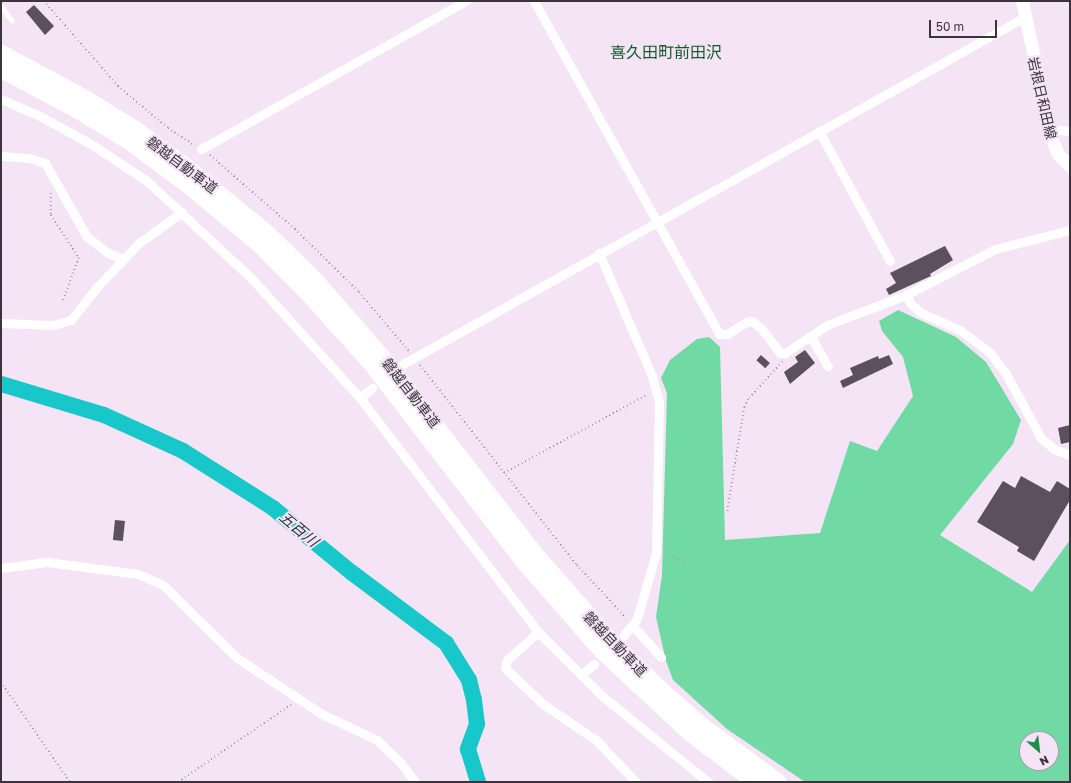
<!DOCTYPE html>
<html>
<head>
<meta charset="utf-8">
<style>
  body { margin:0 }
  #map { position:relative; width:1071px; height:783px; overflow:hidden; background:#f4e4f6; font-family:"Golos Text","Noto Sans JP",sans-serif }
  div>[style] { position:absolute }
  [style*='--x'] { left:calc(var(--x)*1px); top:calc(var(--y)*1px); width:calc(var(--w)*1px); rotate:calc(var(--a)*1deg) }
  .green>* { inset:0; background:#71d9a4 }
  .river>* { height:16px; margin:-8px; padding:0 8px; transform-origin:8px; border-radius:8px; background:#17c7c9 }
  .building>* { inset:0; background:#5c4f5e; transform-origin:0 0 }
  .path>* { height:1.5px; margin-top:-0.75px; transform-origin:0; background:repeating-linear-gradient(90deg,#a79ba8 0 1px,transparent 0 4px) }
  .lane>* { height:4.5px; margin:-2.25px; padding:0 2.25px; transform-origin:2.25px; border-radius:2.25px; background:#fff }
  .street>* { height:9px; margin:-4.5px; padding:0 4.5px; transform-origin:4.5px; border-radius:4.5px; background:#fff }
  .secondary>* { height:13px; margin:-6.5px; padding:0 6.5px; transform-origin:6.5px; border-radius:6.5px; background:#fff }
  .highway>* { height:17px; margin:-8.5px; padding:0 8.5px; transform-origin:8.5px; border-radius:8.5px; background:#fff }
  span { translate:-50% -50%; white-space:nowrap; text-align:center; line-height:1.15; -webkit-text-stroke:4px #f4e4f6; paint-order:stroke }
  .street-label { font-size:14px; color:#3a343b }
  .water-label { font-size:15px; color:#1c3535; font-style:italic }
  .quarter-label { font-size:16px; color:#145a2d }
  .frame { position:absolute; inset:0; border:2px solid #3a343b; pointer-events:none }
  .north { position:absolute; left:1019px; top:731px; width:40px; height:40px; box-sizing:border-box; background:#f4e4f6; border:1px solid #aa9eab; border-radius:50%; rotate:152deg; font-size:11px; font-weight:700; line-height:16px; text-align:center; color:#3a343b }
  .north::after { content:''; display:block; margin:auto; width:14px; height:18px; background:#1c8e48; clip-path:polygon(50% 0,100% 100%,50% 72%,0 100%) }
  .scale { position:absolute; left:929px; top:20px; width:68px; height:18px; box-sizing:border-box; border:2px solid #3a343b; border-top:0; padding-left:5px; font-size:12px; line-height:14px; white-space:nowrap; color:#3a343b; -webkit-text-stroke:3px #f4e4f6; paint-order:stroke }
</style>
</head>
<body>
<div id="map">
  <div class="green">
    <div style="clip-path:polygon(evenodd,898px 310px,956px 337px,986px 362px,1021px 420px,1013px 444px,940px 535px,1032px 592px,1070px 540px,1070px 782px,805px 782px,727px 729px,673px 680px,666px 661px,656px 617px,662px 575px,667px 393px,661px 378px,670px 360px,697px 339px,709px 337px,720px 347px,725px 540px,820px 533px,850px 441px,877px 451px,913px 396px,903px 357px,882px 331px,879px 321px,898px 310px,1027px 739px,1051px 739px,1051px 763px,1027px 763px,1027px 739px)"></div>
  </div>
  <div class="river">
    <div style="--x:1;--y:384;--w:108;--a:16.8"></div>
    <div style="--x:104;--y:415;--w:87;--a:24.5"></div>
    <div style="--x:183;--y:451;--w:107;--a:32.3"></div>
    <div style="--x:273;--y:508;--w:101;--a:39.4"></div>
    <div style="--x:351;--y:572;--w:119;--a:36.8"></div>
    <div style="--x:446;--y:643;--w:44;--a:58.1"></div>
    <div style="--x:469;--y:680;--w:21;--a:76"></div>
    <div style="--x:474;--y:700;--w:24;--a:83"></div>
    <div style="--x:477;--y:724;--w:27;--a:110"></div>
    <div style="--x:468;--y:749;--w:34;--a:73"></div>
  </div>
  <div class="building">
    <div style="clip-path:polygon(34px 5px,54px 26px,45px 35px,26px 12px)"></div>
    <div style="clip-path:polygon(945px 246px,953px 260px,930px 274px,931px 276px,889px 295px,886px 289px,896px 283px,890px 273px)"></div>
    <div style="clip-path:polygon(805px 350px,815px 363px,790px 384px,784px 372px,798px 362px,795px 357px)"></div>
    <div style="left:761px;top:355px;width:12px;height:7px;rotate:42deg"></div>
    <div style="clip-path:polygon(889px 355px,893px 364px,843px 388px,840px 381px,853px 375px,850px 368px,878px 356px,879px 359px)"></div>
    <div style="clip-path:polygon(1070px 425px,1070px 442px,1061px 444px,1058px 428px)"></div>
    <div style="clip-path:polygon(1021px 476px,1050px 492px,1057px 481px,1070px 489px,1070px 500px,1034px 561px,1017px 551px,1019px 547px,977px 522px,1003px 481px,1015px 488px)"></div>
    <div style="left:115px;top:520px;width:10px;height:20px;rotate:6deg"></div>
  </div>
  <div class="path">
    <div style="--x:44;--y:1;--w:113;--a:49"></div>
    <div style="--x:118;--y:86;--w:65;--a:40"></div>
    <div style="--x:168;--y:128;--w:30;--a:33"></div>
    <div style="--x:210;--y:155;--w:113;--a:41"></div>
    <div style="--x:295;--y:229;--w:90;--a:44.5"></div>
    <div style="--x:359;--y:292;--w:77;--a:49.7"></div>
    <div style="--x:51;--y:193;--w:22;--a:90"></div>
    <div style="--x:51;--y:215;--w:51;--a:56.9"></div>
    <div style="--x:79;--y:258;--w:46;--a:110.4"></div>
    <div style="--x:420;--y:365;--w:254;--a:51.9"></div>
    <div style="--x:577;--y:565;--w:72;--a:47.2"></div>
    <div style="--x:504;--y:473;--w:164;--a:-28.7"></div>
    <div style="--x:727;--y:511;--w:105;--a:-80.7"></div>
    <div style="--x:744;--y:407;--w:10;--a:-61"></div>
    <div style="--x:749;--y:398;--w:49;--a:-47.5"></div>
    <div style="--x:664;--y:554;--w:17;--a:17"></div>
    <div style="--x:680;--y:559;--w:9;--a:58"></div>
    <div style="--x:1;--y:682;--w:121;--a:55.4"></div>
    <div style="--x:178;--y:782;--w:138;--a:-34.4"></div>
  </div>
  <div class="lane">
    <div style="--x:1;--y:6;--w:18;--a:52"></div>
  </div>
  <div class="street">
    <div style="--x:534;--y:1;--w:381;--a:60.9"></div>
    <div style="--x:719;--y:334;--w:8;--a:0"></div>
    <div style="--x:727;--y:334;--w:22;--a:-32"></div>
    <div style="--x:746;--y:322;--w:6;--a:-9"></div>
    <div style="--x:752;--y:321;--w:13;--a:39"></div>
    <div style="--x:762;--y:329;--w:30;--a:53"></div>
    <div style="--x:780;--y:353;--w:5;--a:0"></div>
    <div style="--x:785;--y:353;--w:50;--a:-33.7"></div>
    <div style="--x:827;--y:325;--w:85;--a:-20.8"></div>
    <div style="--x:906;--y:295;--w:100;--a:-27.3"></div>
    <div style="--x:995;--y:249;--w:77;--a:-14.2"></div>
    <div style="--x:1;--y:99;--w:43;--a:23.6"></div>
    <div style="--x:40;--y:116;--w:58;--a:28.8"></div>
    <div style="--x:91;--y:144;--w:67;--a:33.5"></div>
    <div style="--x:147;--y:181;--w:145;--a:43"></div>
    <div style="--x:253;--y:280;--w:159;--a:47.8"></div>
    <div style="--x:360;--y:398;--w:294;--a:52.7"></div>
    <div style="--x:538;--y:632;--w:89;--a:45"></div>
    <div style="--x:601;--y:695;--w:138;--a:39.1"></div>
    <div style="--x:1048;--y:129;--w:22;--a:5"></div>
    <div style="--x:819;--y:131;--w:148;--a:61.4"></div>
    <div style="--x:201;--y:149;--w:304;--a:-29.2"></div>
    <div style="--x:1;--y:156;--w:28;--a:4"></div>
    <div style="--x:29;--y:158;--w:17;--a:17"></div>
    <div style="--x:45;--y:163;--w:85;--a:60.4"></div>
    <div style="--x:87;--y:237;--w:26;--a:37"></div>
    <div style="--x:108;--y:253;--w:16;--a:22"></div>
    <div style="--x:599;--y:253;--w:134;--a:66.7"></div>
    <div style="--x:652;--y:376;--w:27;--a:75"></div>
    <div style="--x:659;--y:402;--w:151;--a:91.1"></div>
    <div style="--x:656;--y:553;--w:69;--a:106.1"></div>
    <div style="--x:637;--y:619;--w:22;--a:129"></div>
    <div style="--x:906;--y:295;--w:9;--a:63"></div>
    <div style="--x:910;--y:303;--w:15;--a:42"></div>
    <div style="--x:921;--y:313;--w:43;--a:23.6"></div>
    <div style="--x:960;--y:330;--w:38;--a:37"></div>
    <div style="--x:990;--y:353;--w:24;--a:52"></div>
    <div style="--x:1005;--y:372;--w:75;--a:61.4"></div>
    <div style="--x:1041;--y:438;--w:17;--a:40"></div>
    <div style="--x:1054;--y:449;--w:17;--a:21"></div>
    <div style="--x:1;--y:323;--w:52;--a:2.2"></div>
    <div style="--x:53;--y:325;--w:19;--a:-16"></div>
    <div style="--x:71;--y:320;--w:42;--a:-51.8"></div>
    <div style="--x:97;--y:287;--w:61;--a:-46.3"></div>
    <div style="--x:139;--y:243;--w:53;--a:-35.8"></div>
    <div style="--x:811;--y:337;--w:34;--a:60"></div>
    <div style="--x:403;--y:364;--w:712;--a:-29.16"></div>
    <div style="--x:360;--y:398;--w:16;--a:-40"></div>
    <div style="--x:1;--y:568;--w:46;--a:-7.4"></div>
    <div style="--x:47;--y:562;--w:92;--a:7.5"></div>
    <div style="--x:138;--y:574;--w:27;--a:24"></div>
    <div style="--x:163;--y:585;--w:104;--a:44.6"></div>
    <div style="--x:237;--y:658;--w:102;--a:33.4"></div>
    <div style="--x:322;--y:714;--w:61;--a:25.3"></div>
    <div style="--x:377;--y:740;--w:32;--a:44"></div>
    <div style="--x:400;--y:762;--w:25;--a:53"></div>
    <div style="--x:633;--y:626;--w:42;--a:47.9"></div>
    <div style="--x:538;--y:632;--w:42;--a:137.9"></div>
    <div style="--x:507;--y:660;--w:8;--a:104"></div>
    <div style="--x:505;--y:668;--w:52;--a:43.5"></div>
    <div style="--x:543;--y:704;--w:64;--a:34.2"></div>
    <div style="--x:596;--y:740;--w:58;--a:46.4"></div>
    <div style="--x:581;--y:675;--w:17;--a:-40"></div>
  </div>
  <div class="secondary">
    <div style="--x:1022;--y:1;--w:140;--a:78"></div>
    <div style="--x:1051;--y:138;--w:17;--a:66"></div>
    <div style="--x:1058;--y:154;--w:17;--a:45"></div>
  </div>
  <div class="highway">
    <div style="--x:1;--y:53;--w:93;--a:28.2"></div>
    <div style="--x:83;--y:97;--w:61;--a:31.6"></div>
    <div style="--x:135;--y:129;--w:72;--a:36.6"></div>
    <div style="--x:193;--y:172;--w:97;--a:39.6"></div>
    <div style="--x:268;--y:234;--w:67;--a:44.4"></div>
    <div style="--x:316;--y:281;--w:101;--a:49"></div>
    <div style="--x:382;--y:357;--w:249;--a:52.2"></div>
    <div style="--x:535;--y:554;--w:114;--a:48.9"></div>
    <div style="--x:610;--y:640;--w:71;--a:44.4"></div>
    <div style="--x:661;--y:690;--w:52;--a:41.1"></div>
    <div style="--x:700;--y:724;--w:97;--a:36.6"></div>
    <div style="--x:1;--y:69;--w:85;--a:28.1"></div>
    <div style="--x:76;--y:109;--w:58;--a:31"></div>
    <div style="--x:126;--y:139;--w:76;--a:36.4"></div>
    <div style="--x:187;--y:184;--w:94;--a:39.8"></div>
    <div style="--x:259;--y:244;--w:66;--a:45"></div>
    <div style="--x:306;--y:291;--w:96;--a:48"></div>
    <div style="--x:370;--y:362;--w:254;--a:52.4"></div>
    <div style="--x:525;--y:563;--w:114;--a:48.9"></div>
    <div style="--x:600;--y:649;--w:122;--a:43"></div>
    <div style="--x:689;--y:732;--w:83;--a:37.1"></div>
  </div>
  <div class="street-label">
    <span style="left:1042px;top:98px;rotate:77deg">岩根日和田線</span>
    <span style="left:182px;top:165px;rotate:37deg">磐越自動車道</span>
    <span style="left:411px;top:393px;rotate:52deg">磐越自動車道</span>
    <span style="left:615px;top:644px;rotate:46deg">磐越自動車道</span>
  </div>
  <div class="water-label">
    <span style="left:299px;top:529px;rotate:40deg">五百川</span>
  </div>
  <div class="quarter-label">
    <span style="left:666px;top:52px">喜久田町前田沢</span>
  </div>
  <div class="frame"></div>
  <div class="north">N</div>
  <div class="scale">50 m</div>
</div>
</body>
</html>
